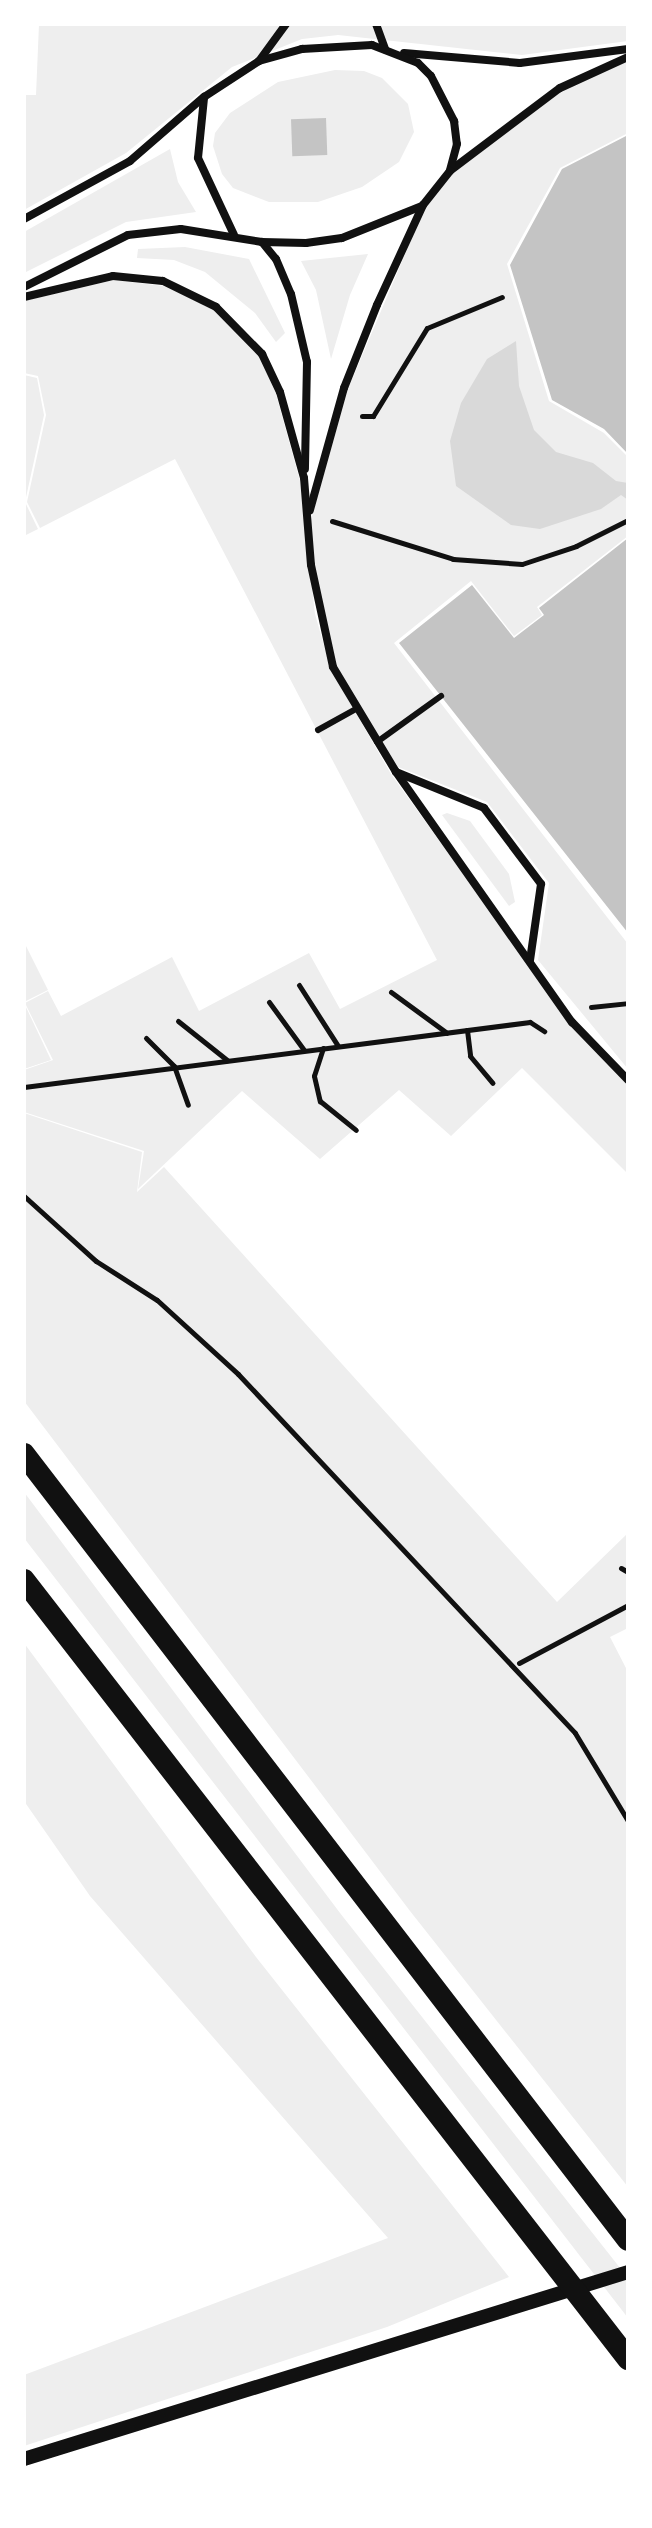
<!DOCTYPE html>
<html>
<head>
<meta charset="utf-8">
<style>
  body { margin:0 }
  #map { position:relative; width:652px; height:2528px; overflow:hidden; background:#fff; font-family:"Varela Round",sans-serif }
  div>[style] { position:absolute }
  [style*='--x'] { left:calc(var(--x)*1px); top:calc(var(--y)*1px); width:calc(var(--w)*1px); rotate:calc(var(--a)*1deg) }
  .green>* { inset:0; background:#eee }
  .water>* { inset:0; background:#d9d9d9 }
  .building>* { inset:0; background:#c4c4c4; transform-origin:0 0 }
  .path>* { height:5px; margin:-2.5px; padding:0 2.5px; transform-origin:2.5px; border-radius:2.5px; background:#111 }
  .service>* { height:6px; margin:-3px; padding:0 3px; transform-origin:3px; border-radius:3px; background:#111 }
  .minor>* { height:8px; margin:-4px; padding:0 4px; transform-origin:4px; border-radius:4px; background:#111 }
  .tertiary>* { height:14px; margin:-7px; padding:0 7px; transform-origin:7px; border-radius:7px; background:#111 }
  .trunk>* { height:22px; margin:-11px; padding:0 11px; transform-origin:11px; border-radius:11px; background:#111 }
  span { translate:-50% -50%; white-space:nowrap; text-align:center; line-height:1.15; -webkit-text-stroke:7px #fff; paint-order:stroke }
  .frame { position:absolute; inset:0; border:26px solid #fff; pointer-events:none }
</style>
</head>
<body>
<div id="map">
  <div class="green">
    <div style="clip-path:polygon(39px 24px,628px 24px,628px 41px,522px 55px,338px 35px,302px 39px,232px 67px,126px 153px,24px 210px,24px 95px,36px 95px)"></div>
    <div style="clip-path:polygon(628px 58px,628px 133px,560px 168px,507px 264px,549px 401px,604px 433px,628px 457px,628px 536px,537px 607px,542px 615px,514px 636px,471px 581px,394px 643px,628px 944px,628px 1069px,538px 960px,549px 883px,487px 802px,398px 767px,359px 708px,337px 667px,313px 564px,311px 520px,348px 389px,425px 207px,452px 172px,561px 89px)"></div>
    <div style="clip-path:polygon(335px 70px,364px 71px,382px 78px,408px 104px,414px 132px,399px 162px,362px 187px,318px 202px,269px 202px,233px 188px,222px 174px,213px 146px,215px 133px,230px 113px,278px 82px)"></div>
    <div style="clip-path:polygon(170px 149px,178px 182px,196px 212px,126px 222px,24px 273px,24px 232px)"></div>
    <div style="clip-path:polygon(185px 247px,249px 259px,285px 333px,276px 342px,255px 313px,205px 272px,174px 260px,137px 258px,138px 249px)"></div>
    <div style="clip-path:polygon(368px 254px,350px 295px,331px 359px,316px 290px,301px 261px)"></div>
    <div style="clip-path:polygon(114px 280px,163px 286px,187px 296px,215px 311px,260px 357px,276px 394px,300px 481px,315px 614px,331px 670px,391px 774px,528px 964px,628px 1085px,628px 1174px,522px 1068px,451px 1136px,399px 1090px,320px 1159px,242px 1091px,138px 1189px,144px 1151px,24px 1112px,24px 1070px,53px 1060px,25px 1003px,48px 991px,61px 1016px,172px 957px,199px 1011px,309px 953px,340px 1009px,437px 960px,175px 459px,40px 528px,27px 502px,46px 415px,38px 376px,24px 373px,24px 301px)"></div>
    <div style="clip-path:polygon(24px 375px,37px 378px,44px 415px,25px 502px,38px 529px,24px 536px)"></div>
    <div style="clip-path:polygon(447px 813px,470px 821px,509px 874px,515px 902px,509px 906px,442px 815px)"></div>
    <div style="clip-path:polygon(24px 942px,48px 990px,24px 1002px)"></div>
    <div style="clip-path:polygon(24px 1003px,51px 1060px,24px 1069px)"></div>
    <div style="clip-path:polygon(24px 1113px,142px 1152px,137px 1192px,164px 1167px,557px 1602px,628px 1533px,628px 1628px,610px 1637px,628px 1672px,628px 2187px,410px 1911px,24px 1401px)"></div>
    <div style="clip-path:polygon(24px 1492px,340px 1913px,628px 2278px,628px 2318px,24px 1538px)"></div>
    <div style="clip-path:polygon(24px 1643px,256px 1957px,509px 2277px,387px 2327px,24px 2446px,24px 2375px,388px 2238px,90px 1896px,24px 1801px)"></div>
  </div>
  <div class="water">
    <div style="clip-path:polygon(516px 341px,519px 386px,534px 430px,556px 452px,593px 463px,616px 481px,628px 483px,628px 500px,621px 495px,601px 509px,540px 529px,511px 525px,456px 486px,450px 441px,461px 403px,487px 359px)"></div>
  </div>
  <div class="building">
    <div style="left:326px;top:118px;width:37px;height:35px;rotate:88deg"></div>
    <div style="clip-path:polygon(628px 135px,628px 454px,604px 429px,552px 400px,510px 265px,562px 169px)"></div>
    <div style="clip-path:polygon(628px 538px,628px 933px,399px 643px,472px 585px,514px 638px,544px 615px,539px 608px)"></div>
  </div>
  <div class="path">
    <div style="--x:362;--y:416;--w:11;--a:0"></div>
    <div style="--x:373;--y:416;--w:103;--a:-58.5"></div>
    <div style="--x:427;--y:328;--w:81;--a:-22.5"></div>
    <div style="--x:332;--y:521;--w:127;--a:17.4"></div>
    <div style="--x:453;--y:559;--w:69;--a:4.1"></div>
    <div style="--x:522;--y:564;--w:57;--a:-18.4"></div>
    <div style="--x:576;--y:546;--w:58;--a:-26.6"></div>
    <div style="--x:299;--y:985;--w:72;--a:57.4"></div>
    <div style="--x:391;--y:992;--w:69;--a:36.2"></div>
    <div style="--x:269;--y:1002;--w:59;--a:53.9"></div>
    <div style="--x:591;--y:1007;--w:37;--a:-6"></div>
    <div style="--x:178;--y:1021;--w:63;--a:38.5"></div>
    <div style="--x:467;--y:1030;--w:26;--a:83"></div>
    <div style="--x:470;--y:1056;--w:35;--a:50"></div>
    <div style="--x:146;--y:1038;--w:40;--a:45"></div>
    <div style="--x:174;--y:1066;--w:41;--a:70.3"></div>
    <div style="--x:323;--y:1048;--w:29;--a:108"></div>
    <div style="--x:314;--y:1076;--w:26;--a:77"></div>
    <div style="--x:320;--y:1101;--w:46;--a:38.9"></div>
    <div style="--x:24;--y:1087;--w:510;--a:-7.32"></div>
    <div style="--x:530;--y:1022;--w:17;--a:33"></div>
    <div style="--x:24;--y:1196;--w:97;--a:42.1"></div>
    <div style="--x:96;--y:1261;--w:72;--a:32.6"></div>
    <div style="--x:157;--y:1300;--w:110;--a:42.4"></div>
    <div style="--x:238;--y:1374;--w:492;--a:46.8"></div>
    <div style="--x:575;--y:1733;--w:103;--a:58.9"></div>
    <div style="--x:621;--y:1568;--w:8;--a:30"></div>
    <div style="--x:519;--y:1663;--w:123;--a:-28"></div>
  </div>
  <div class="service">
    <div style="--x:318;--y:730;--w:43;--a:-28.9"></div>
    <div style="--x:377;--y:742;--w:79;--a:-35.7"></div>
  </div>
  <div class="minor">
    <div style="--x:376;--y:24;--w:27;--a:70"></div>
    <div style="--x:404;--y:53;--w:116;--a:4.9"></div>
    <div style="--x:520;--y:63;--w:109;--a:-7.4"></div>
    <div style="--x:259;--y:61;--w:46;--a:-53.9"></div>
    <div style="--x:204;--y:98;--w:60;--a:95.7"></div>
    <div style="--x:198;--y:158;--w:85;--a:64.9"></div>
    <div style="--x:451;--y:170;--w:136;--a:-37"></div>
    <div style="--x:560;--y:88;--w:75;--a:-24.5"></div>
    <div style="--x:24;--y:219;--w:121;--a:-28.7"></div>
    <div style="--x:130;--y:161;--w:98;--a:-40.9"></div>
    <div style="--x:204;--y:97;--w:66;--a:-33.2"></div>
    <div style="--x:259;--y:61;--w:45;--a:-15.6"></div>
    <div style="--x:302;--y:49;--w:70;--a:-3.3"></div>
    <div style="--x:372;--y:45;--w:49;--a:21.4"></div>
    <div style="--x:418;--y:63;--w:18;--a:45"></div>
    <div style="--x:431;--y:76;--w:51;--a:62.9"></div>
    <div style="--x:454;--y:121;--w:23;--a:83"></div>
    <div style="--x:457;--y:144;--w:28;--a:105"></div>
    <div style="--x:450;--y:171;--w:43;--a:128.5"></div>
    <div style="--x:423;--y:205;--w:110;--a:114.7"></div>
    <div style="--x:377;--y:305;--w:89;--a:111.7"></div>
    <div style="--x:344;--y:388;--w:127;--a:105.6"></div>
    <div style="--x:262;--y:242;--w:22;--a:51"></div>
    <div style="--x:276;--y:259;--w:38;--a:67"></div>
    <div style="--x:291;--y:294;--w:70;--a:76.8"></div>
    <div style="--x:307;--y:362;--w:107;--a:91.1"></div>
    <div style="--x:24;--y:287;--w:116;--a:-26.6"></div>
    <div style="--x:128;--y:235;--w:53;--a:-6.5"></div>
    <div style="--x:181;--y:229;--w:82;--a:9.1"></div>
    <div style="--x:262;--y:242;--w:44;--a:1.3"></div>
    <div style="--x:306;--y:243;--w:36;--a:-8"></div>
    <div style="--x:342;--y:238;--w:86;--a:-21.8"></div>
    <div style="--x:24;--y:297;--w:91;--a:-13.3"></div>
    <div style="--x:113;--y:276;--w:50;--a:5.7"></div>
    <div style="--x:163;--y:281;--w:59;--a:26.1"></div>
    <div style="--x:216;--y:307;--w:66;--a:45.6"></div>
    <div style="--x:262;--y:354;--w:42;--a:64.7"></div>
    <div style="--x:280;--y:392;--w:89;--a:74.4"></div>
    <div style="--x:304;--y:478;--w:87;--a:85.4"></div>
    <div style="--x:311;--y:565;--w:104;--a:77.8"></div>
    <div style="--x:333;--y:667;--w:122;--a:59"></div>
    <div style="--x:396;--y:772;--w:306;--a:54.9"></div>
    <div style="--x:572;--y:1022;--w:81;--a:46"></div>
    <div style="--x:396;--y:772;--w:95;--a:22.2"></div>
    <div style="--x:484;--y:808;--w:95;--a:53.1"></div>
    <div style="--x:541;--y:884;--w:77;--a:98.2"></div>
  </div>
  <div class="tertiary">
    <div style="--x:24;--y:2459;--w:632;--a:-17.2"></div>
  </div>
  <div class="trunk">
    <div style="--x:24;--y:1454;--w:991;--a:52.46"></div>
    <div style="--x:24;--y:1580;--w:986;--a:52.21"></div>
  </div>
  <div class="frame"></div>
</div>
</body>
</html>
